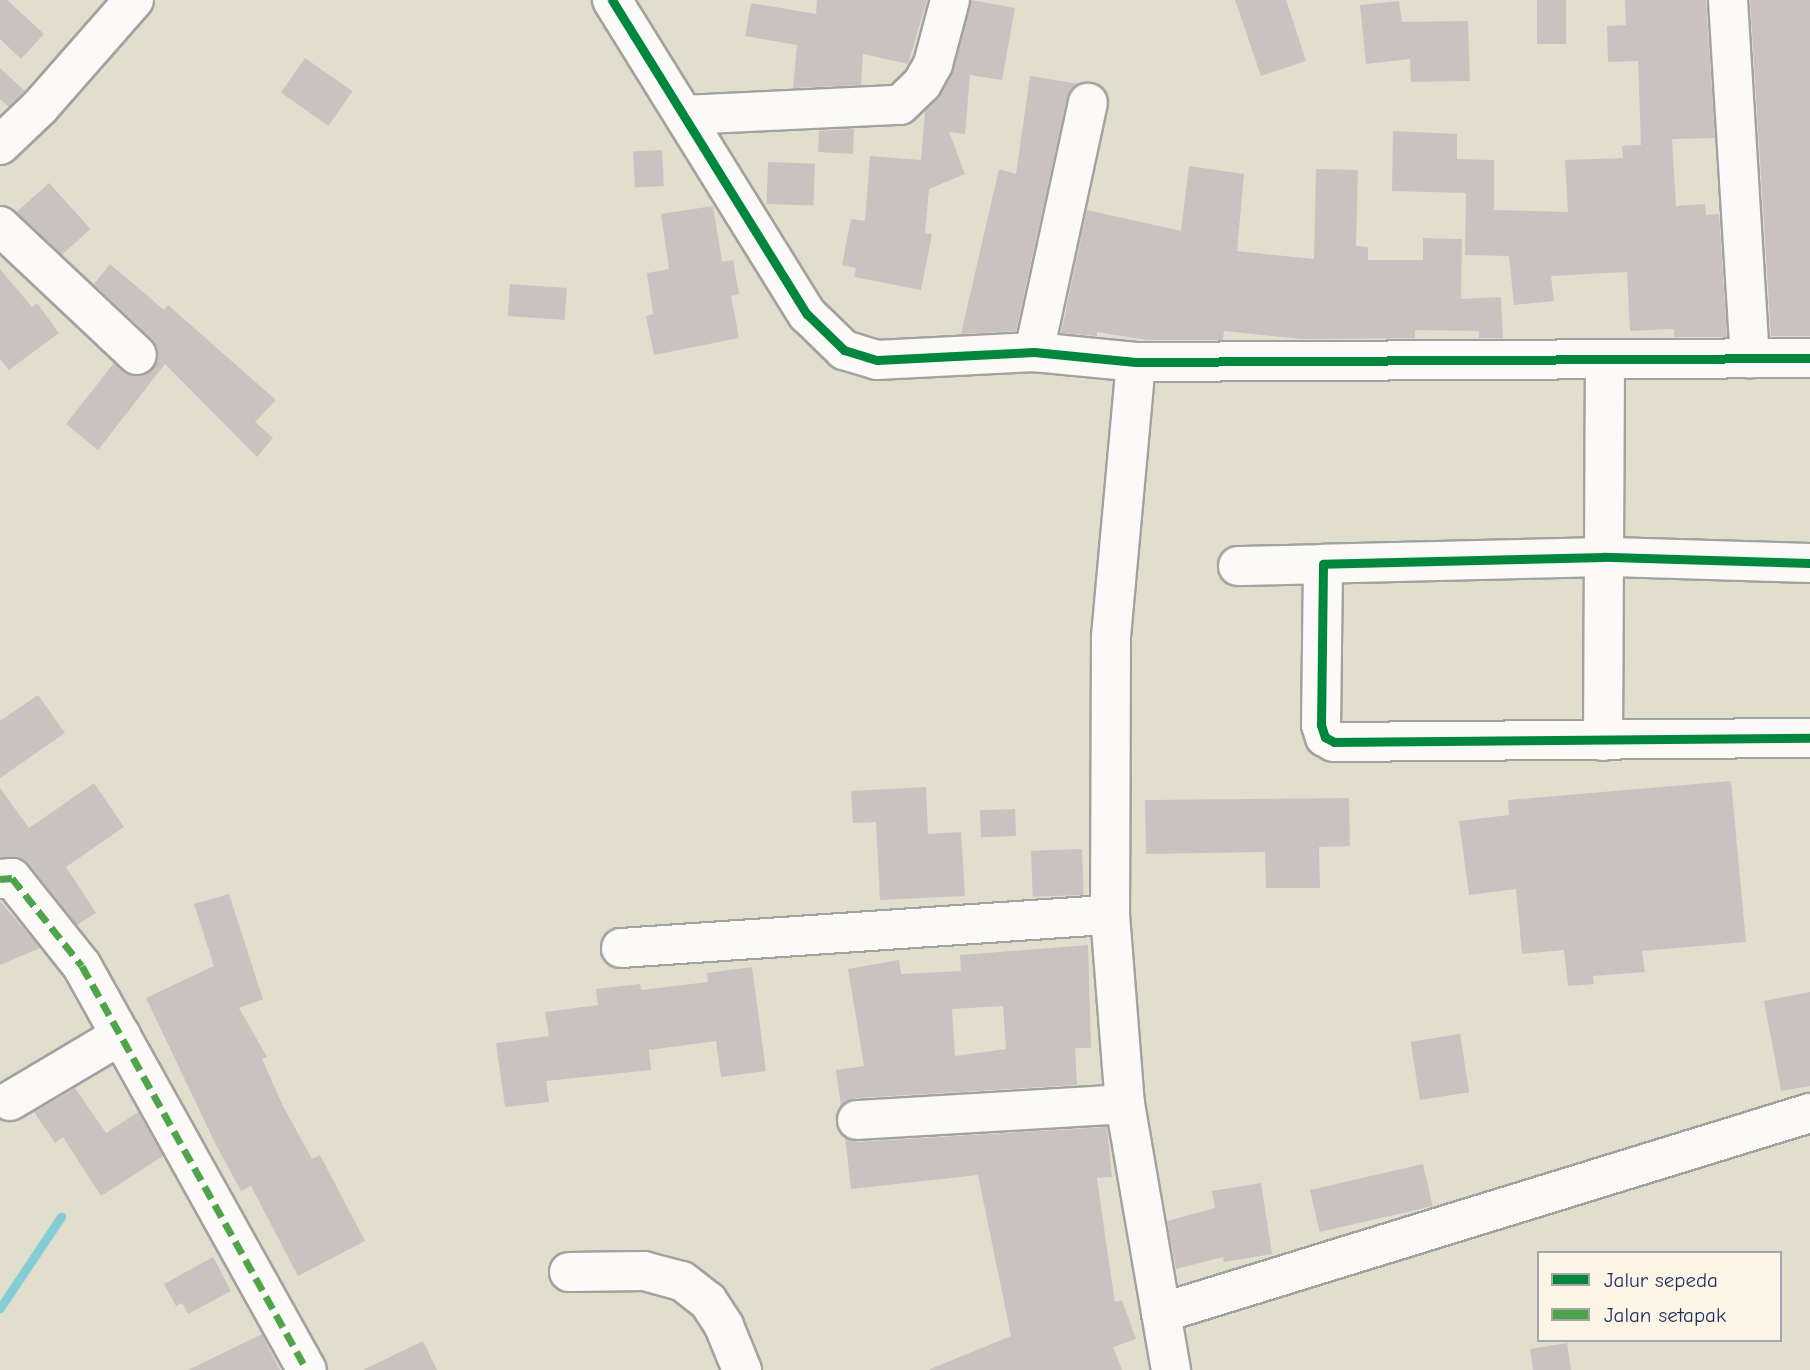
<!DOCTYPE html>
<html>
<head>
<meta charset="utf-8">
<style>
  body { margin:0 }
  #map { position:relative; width:1810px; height:1370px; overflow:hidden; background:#e2decd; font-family:"Comic Neue",sans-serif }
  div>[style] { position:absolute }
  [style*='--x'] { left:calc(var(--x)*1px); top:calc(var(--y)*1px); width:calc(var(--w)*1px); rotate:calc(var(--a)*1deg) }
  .stream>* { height:9px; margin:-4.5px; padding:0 4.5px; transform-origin:4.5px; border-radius:4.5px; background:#84cdd4 }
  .building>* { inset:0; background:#cac2c0; transform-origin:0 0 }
  .roads { filter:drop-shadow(2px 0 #a2a29e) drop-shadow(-2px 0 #a2a29e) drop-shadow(0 2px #a2a29e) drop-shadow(0 -2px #a2a29e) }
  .minor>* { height:38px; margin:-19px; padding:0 19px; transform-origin:19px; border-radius:19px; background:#fbfaf8 }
  .quiet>* { height:7px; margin-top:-3.5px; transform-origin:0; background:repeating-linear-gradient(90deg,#4fa44a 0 14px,transparent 0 21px) }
  .cycleway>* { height:9px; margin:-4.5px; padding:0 4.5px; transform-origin:4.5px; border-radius:4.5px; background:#00873e }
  span { translate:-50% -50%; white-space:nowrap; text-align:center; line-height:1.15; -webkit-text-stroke:5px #fcf5e5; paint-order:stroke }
  .legend { position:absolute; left:1537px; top:1251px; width:245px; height:91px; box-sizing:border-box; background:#fcf5e5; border:2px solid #a2a6af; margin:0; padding:9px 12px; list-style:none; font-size:21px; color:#1b2f5e }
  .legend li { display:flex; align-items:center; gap:14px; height:35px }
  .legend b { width:35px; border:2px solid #a2a6af }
</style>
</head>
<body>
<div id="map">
  <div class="stream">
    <div style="--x:0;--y:1308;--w:110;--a:-56.2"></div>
  </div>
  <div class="building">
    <div style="clip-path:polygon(0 0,7px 0,44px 34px,21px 59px,0 39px)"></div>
    <div style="clip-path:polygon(817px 0,927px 0,908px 64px,863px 54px,861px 85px,793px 88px,797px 45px,745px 36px,751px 3px,816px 14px)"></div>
    <div style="clip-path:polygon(971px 0,1015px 8px,1002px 80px,970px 75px,965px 134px,949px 132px,965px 174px,929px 189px,925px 233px,932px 234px,921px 290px,854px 277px,856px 268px,842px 265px,851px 219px,865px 221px,870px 156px,921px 160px,925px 111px,952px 75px)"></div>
    <div style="clip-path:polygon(1235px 0,1286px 0,1306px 61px,1261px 76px)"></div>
    <div style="left:1537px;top:0;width:29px;height:44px"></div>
    <div style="clip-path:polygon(1625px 0,1706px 0,1715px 138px,1672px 139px,1676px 206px,1705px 204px,1706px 215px,1719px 214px,1727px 337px,1674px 337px,1674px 329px,1630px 331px,1627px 272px,1551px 276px,1554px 301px,1514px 305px,1509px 256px,1465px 255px,1466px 193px,1392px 191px,1393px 131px,1457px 134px,1457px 159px,1494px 160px,1494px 210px,1568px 212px,1565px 160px,1623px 158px,1622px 146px,1641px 145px,1638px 61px,1608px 62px,1607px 26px,1626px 25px)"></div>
    <div style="clip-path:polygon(1750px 0,1810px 0,1810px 336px,1771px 336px)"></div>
    <div style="clip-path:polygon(1399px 1px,1402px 22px,1468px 21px,1470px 81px,1411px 82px,1410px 59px,1366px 64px,1360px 5px)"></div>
    <div style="left:305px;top:58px;width:58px;height:42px;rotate:35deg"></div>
    <div style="clip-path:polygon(0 68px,25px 91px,9px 107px,0 99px)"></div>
    <div style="clip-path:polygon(1030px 76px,1079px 84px,1067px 98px,1016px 331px,961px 334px,999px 169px,1016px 174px)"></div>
    <div style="clip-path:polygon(854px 129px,853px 154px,818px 152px,819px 131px)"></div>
    <div style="left:662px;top:150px;width:36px;height:29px;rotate:87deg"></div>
    <div style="left:768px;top:162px;width:47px;height:42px;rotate:2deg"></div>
    <div style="clip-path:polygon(1189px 166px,1244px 174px,1237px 251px,1314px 259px,1316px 169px,1358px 170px,1356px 246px,1368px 247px,1368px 260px,1423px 260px,1423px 238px,1462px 239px,1461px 299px,1501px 297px,1503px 338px,1479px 338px,1479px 331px,1415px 330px,1415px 338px,1302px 339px,1224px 331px,1223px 340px,1147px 340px,1097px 332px,1097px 336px,1061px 333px,1087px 210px,1181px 231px)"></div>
    <div style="left:49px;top:183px;width:62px;height:43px;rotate:48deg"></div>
    <div style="clip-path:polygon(713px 206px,722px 262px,733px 260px,739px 294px,731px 296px,739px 338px,654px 355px,646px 316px,653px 314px,647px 273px,669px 269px,661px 214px)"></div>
    <div style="clip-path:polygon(110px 264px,164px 310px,168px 305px,276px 400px,255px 422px,273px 438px,257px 457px,165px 364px,98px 450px,66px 424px,114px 363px,131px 376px,143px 376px,158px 361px,152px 339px,94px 284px)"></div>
    <div style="clip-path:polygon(0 269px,32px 307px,37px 303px,59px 333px,9px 370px,0 359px)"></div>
    <div style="left:510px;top:284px;width:57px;height:32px;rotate:4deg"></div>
    <div style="clip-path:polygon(38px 695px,65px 733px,0 778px,0 721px)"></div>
    <div style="clip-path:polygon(1731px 781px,1746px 942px,1642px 951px,1645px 972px,1593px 976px,1594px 984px,1568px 986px,1564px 950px,1522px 954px,1516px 889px,1469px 895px,1459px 821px,1509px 815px,1508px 800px)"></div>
    <div style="clip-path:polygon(94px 783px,124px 827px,66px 867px,96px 913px,77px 925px,29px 864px,20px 858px,0 857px,0 788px,29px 828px)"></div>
    <div style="clip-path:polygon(926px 787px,928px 834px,961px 832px,965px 896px,880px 900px,876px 822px,853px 823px,851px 791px)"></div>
    <div style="clip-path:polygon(1349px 798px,1350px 846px,1319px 847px,1320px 888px,1266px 888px,1265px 852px,1146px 854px,1145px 800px)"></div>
    <div style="left:1015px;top:809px;width:27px;height:35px;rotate:88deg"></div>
    <div style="left:1082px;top:849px;width:46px;height:51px;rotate:88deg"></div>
    <div style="clip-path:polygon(229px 894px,263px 999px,239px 1008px,267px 1057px,262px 1059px,283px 1106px,312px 1159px,320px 1155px,365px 1241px,298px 1276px,251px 1186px,241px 1191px,215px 1143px,146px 998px,214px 966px,194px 904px)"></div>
    <div style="clip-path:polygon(0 901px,40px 948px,0 965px)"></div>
    <div style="clip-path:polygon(evenodd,1088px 945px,1091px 1048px,1075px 1048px,1077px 1085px,856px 1098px,841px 1106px,836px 1070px,864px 1066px,848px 969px,899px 960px,901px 974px,961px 971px,960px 955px,1088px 945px,1003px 1006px,1006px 1049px,955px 1056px,952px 1009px,1003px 1006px)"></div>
    <div style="clip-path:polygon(752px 967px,766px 1071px,721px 1077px,716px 1041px,649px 1050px,651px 1070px,546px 1081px,549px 1102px,505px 1107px,496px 1043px,549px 1036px,545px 1012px,598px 1005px,596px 989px,640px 984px,641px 990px,708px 982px,707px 973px)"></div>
    <div style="clip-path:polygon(1810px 992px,1810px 1086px,1781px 1091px,1764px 1001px)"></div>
    <div style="left:1460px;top:1034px;width:59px;height:50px;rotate:81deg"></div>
    <div style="clip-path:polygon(75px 1088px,106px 1133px,138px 1112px,163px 1156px,101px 1196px,63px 1137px,55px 1143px,34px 1112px)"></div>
    <div style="clip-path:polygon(1107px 1127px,1112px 1177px,1097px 1178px,1107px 1249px,1115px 1302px,1122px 1300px,1136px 1339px,1113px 1347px,1122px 1370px,928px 1370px,1011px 1336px,978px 1175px,851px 1189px,845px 1137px,858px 1142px)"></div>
    <div style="left:1423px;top:1164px;width:43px;height:116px;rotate:77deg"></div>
    <div style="clip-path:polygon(1261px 1183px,1272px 1254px,1224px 1262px,1223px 1257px,1176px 1269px,1167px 1221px,1215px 1208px,1212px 1191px)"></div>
    <div style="clip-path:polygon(213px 1257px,231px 1291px,188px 1314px,182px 1303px,176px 1306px,164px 1284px)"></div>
    <div style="clip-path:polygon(262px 1334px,280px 1370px,188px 1370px)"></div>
    <div style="clip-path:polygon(423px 1341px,437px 1370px,363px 1370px)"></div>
    <div style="clip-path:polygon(1567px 1343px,1571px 1370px,1533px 1370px,1530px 1349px)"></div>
  </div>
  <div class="roads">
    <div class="minor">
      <div style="--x:612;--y:0;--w:370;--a:58.2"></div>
      <div style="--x:807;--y:314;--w:52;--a:44.2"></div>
      <div style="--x:844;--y:350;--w:34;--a:17"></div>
      <div style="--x:877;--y:360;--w:157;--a:-2.9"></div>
      <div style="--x:1034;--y:352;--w:102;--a:5.6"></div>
      <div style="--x:1136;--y:362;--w:674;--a:-0.34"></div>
      <div style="--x:1728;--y:0;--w:359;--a:86.5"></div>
      <div style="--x:684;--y:115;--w:216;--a:-2.7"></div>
      <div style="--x:900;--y:105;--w:30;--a:-44"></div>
      <div style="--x:922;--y:84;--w:23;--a:-61"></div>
      <div style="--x:933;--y:64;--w:66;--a:-75.1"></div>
      <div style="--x:0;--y:145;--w:54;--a:-43.5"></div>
      <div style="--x:39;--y:108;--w:144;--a:-48.7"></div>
      <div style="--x:0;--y:226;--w:188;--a:43.3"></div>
      <div style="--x:1034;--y:352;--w:255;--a:-77.8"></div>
      <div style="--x:1136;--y:362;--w:277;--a:95.2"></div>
      <div style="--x:1111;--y:638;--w:277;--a:90.2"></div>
      <div style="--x:1110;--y:915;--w:190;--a:85.5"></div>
      <div style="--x:1125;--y:1104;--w:270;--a:80.2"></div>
      <div style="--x:1810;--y:563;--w:207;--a:-178.3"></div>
      <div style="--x:1603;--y:557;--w:280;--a:178.6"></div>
      <div style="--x:1323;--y:564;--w:161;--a:90.7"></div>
      <div style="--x:1321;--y:725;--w:13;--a:72"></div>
      <div style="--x:1325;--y:737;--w:10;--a:29"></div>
      <div style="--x:1334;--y:742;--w:476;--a:-0.5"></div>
      <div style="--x:1238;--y:566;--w:85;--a:-1.3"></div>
      <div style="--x:1603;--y:741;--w:382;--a:-89.7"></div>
      <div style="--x:0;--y:879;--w:12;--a:-5"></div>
      <div style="--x:12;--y:878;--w:112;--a:51.5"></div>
      <div style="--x:82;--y:966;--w:462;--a:60.9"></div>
      <div style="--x:621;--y:948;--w:490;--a:-3.9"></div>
      <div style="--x:10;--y:1101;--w:129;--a:-30.7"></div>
      <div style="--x:857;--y:1120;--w:268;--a:-3.4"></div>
      <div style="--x:569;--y:1272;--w:75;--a:-0.8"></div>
      <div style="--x:644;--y:1271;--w:39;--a:15"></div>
      <div style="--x:682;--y:1281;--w:33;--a:38"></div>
      <div style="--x:708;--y:1301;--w:30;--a:57"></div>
      <div style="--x:724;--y:1326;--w:48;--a:67.8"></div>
      <div style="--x:1161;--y:1313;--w:679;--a:-17.13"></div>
    </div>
  </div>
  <div class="quiet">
    <div style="--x:0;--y:879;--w:12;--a:-5"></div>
    <div style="--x:12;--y:878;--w:112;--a:51.5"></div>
    <div style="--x:82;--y:966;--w:462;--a:60.9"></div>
  </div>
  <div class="cycleway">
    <div style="--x:612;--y:0;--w:370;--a:58.2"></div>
    <div style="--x:807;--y:314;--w:52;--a:44.2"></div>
    <div style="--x:844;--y:350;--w:34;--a:17"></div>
    <div style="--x:877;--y:360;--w:157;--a:-2.9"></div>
    <div style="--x:1034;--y:352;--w:102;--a:5.6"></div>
    <div style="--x:1136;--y:362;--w:674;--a:-0.34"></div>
    <div style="--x:1810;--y:563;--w:207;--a:-178.3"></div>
    <div style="--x:1603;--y:557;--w:280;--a:178.6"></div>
    <div style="--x:1323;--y:564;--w:161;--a:90.7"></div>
    <div style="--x:1321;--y:725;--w:13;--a:72"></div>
    <div style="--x:1325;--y:737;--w:10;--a:29"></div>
    <div style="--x:1334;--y:742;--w:476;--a:-0.5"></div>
  </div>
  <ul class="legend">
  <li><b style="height:9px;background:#00873e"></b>Jalur sepeda</li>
  <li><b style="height:9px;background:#4fa44a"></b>Jalan setapak</li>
  </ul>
</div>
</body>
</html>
